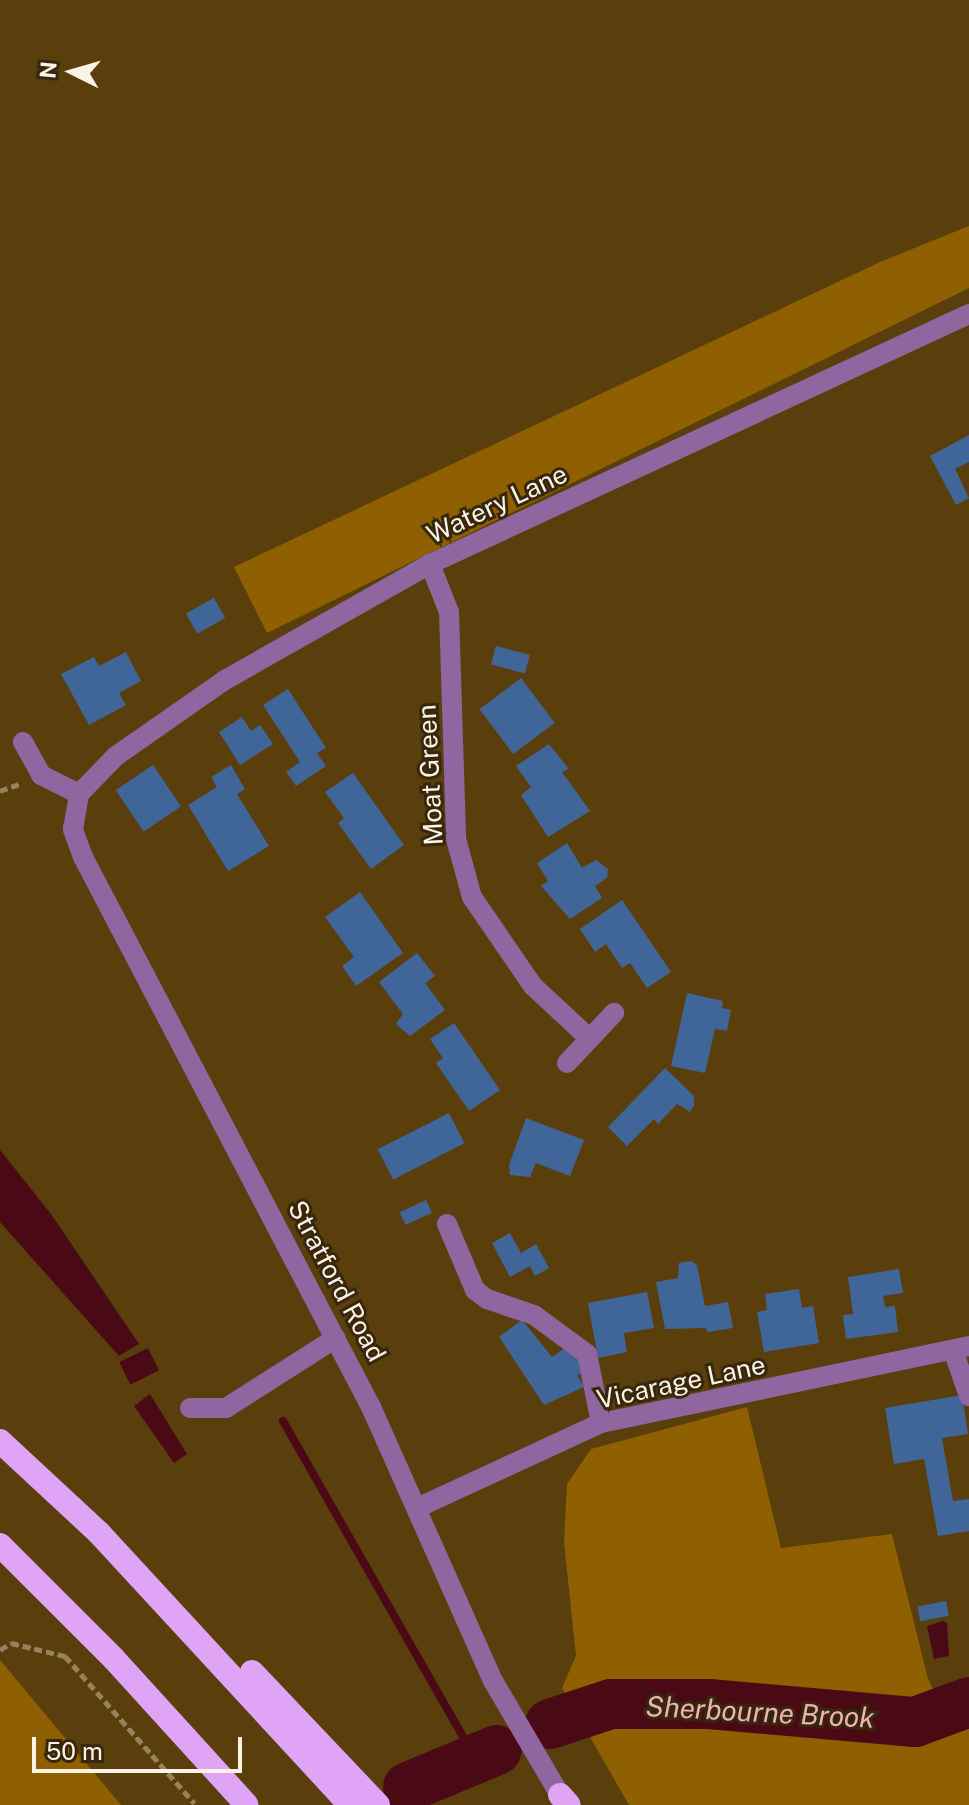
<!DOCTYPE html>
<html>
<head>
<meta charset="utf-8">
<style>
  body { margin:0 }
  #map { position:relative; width:969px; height:1805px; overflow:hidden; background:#5a3e0b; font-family:"Public Sans",sans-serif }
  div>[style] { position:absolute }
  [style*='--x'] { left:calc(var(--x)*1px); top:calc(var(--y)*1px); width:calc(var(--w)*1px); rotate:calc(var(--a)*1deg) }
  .green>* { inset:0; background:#8e6002 }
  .water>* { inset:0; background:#490a16; transform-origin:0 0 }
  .stream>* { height:8px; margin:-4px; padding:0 4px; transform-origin:4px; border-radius:4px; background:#490a16 }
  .river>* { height:50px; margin:-25px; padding:0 25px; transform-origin:25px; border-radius:25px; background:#490a16 }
  .building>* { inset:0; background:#406699; transform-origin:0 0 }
  .path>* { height:5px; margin-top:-2.5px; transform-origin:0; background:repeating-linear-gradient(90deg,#96825d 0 8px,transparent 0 12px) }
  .minor>* { height:20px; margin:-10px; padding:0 10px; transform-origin:10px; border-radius:10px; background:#8f669f }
  .highway>* { height:24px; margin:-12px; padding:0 12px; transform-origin:12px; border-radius:12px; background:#dfa4f6 }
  span { translate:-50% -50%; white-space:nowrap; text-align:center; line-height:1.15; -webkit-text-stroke:6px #37270d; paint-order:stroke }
  .street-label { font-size:26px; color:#fcf3e7 }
  .water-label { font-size:28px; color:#efb1b3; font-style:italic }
  .north { position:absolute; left:32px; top:32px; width:80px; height:80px; -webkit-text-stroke:6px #37270d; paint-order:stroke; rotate:275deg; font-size:22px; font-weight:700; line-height:32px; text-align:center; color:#fcf3e7 }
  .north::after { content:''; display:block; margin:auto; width:28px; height:36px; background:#fcf3e7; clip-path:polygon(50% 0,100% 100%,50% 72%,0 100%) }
  .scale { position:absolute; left:32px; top:1737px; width:210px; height:36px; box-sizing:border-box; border:4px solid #fcf3e7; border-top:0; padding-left:10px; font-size:24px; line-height:28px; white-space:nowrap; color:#fcf3e7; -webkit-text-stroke:6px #37270d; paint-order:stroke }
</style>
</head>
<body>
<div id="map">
  <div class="green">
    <div style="clip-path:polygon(969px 226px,969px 288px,267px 633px,234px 567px,880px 262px)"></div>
    <div style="clip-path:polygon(747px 1407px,781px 1548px,892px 1534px,928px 1679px,944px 1711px,969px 1702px,969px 1805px,629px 1805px,562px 1688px,576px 1656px,564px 1542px,567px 1484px,591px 1449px)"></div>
    <div style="clip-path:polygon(0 1660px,121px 1805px,0 1805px)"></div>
  </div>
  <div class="water">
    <div style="clip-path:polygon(0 1150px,51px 1214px,139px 1344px,119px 1356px,0 1222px)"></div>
    <div style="left:148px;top:1348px;width:25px;height:32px;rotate:64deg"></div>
    <div style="clip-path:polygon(150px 1394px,187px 1454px,174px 1463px,134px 1406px)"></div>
    <div style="clip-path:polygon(943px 1621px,947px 1623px,949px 1656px,934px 1659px,927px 1626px)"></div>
  </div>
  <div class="stream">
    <div style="--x:283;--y:1421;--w:389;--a:60.3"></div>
  </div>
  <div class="river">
    <div style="--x:550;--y:1724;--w:64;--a:-18.2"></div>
    <div style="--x:611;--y:1704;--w:98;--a:0"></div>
    <div style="--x:709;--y:1704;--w:207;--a:5"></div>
    <div style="--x:915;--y:1722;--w:58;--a:-20.3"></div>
    <div style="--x:408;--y:1787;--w:96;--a:-22.6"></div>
  </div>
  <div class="building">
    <div style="clip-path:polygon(969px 435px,969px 462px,955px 469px,969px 498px,956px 505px,930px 456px)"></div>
    <div style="left:214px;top:598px;width:23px;height:32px;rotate:61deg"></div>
    <div style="left:496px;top:646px;width:35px;height:19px;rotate:15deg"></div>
    <div style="clip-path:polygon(126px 652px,141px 681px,119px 693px,126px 705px,89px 725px,61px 674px,94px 657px,99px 666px)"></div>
    <div style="left:521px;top:678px;width:56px;height:52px;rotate:53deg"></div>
    <div style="clip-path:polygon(288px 689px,326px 748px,317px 753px,326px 766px,296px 786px,286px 772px,300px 762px,263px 705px)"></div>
    <div style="clip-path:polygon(242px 717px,251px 731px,260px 725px,273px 744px,240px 765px,219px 732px)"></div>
    <div style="clip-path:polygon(549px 744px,569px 769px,562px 772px,590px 811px,548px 837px,521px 795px,531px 787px,516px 766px)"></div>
    <div style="left:153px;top:765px;width:50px;height:45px;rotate:56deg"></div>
    <div style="clip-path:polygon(231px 765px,245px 789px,237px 794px,269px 846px,228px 871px,188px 805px,217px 787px,211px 777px)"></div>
    <div style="clip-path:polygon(353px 773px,404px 845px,371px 869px,338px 823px,344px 818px,325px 792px)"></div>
    <div style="clip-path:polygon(567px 843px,582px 868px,596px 860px,608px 869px,607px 878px,595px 886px,602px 898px,570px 919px,541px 886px,548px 881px,537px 863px)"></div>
    <div style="clip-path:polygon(360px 892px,403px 953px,356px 986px,342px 966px,354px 957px,325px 917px)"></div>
    <div style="clip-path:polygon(622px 900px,671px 972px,647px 988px,630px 963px,622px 968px,606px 944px,595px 952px,580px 929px)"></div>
    <div style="clip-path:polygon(417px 953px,435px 976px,425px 983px,445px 1010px,410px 1036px,396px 1024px,403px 1014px,379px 982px)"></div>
    <div style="clip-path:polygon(687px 993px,723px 1001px,722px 1008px,731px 1010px,727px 1031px,715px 1029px,705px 1073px,671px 1066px)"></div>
    <div style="clip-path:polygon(454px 1023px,500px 1090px,469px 1111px,436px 1063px,443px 1058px,430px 1039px)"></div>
    <div style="clip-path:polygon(665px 1068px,694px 1096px,694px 1105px,690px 1112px,677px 1104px,658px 1124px,654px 1119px,627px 1146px,608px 1127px)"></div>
    <div style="left:449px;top:1113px;width:34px;height:80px;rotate:63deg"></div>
    <div style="clip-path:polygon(526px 1118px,584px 1140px,570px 1176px,536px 1163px,530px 1177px,510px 1175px,509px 1165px)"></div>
    <div style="left:426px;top:1200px;width:14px;height:29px;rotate:65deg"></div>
    <div style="clip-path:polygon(510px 1233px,521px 1253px,536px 1244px,549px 1268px,535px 1276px,530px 1266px,510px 1277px,492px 1243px)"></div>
    <div style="clip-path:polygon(691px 1261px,697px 1265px,705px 1306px,728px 1302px,733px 1328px,707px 1332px,706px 1328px,665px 1329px,656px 1282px,678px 1278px,679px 1263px)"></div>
    <div style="clip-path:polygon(899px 1269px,903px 1293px,883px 1296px,885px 1307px,895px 1306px,898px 1332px,846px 1339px,843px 1315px,853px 1314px,848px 1277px)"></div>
    <div style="clip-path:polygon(799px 1289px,802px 1308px,813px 1306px,819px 1343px,764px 1352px,757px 1312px,767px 1310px,765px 1294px)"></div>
    <div style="clip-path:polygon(647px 1292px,654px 1328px,624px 1333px,627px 1352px,598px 1358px,588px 1303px)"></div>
    <div style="clip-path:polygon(522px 1320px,552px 1357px,569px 1345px,586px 1373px,577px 1375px,584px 1387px,544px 1405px,499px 1337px)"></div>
    <div style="clip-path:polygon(962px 1395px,968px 1434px,942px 1438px,953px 1501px,969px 1499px,969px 1531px,938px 1536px,924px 1459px,894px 1464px,885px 1408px)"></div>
    <div style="left:946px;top:1601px;width:15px;height:29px;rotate:79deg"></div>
  </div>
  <div class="path">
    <div style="--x:0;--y:791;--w:23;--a:-20"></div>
    <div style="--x:0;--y:1650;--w:13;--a:-32"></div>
    <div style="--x:11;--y:1643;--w:56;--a:13.5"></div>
    <div style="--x:65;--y:1656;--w:196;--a:48.7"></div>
  </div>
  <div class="minor">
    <div style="--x:430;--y:564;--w:52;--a:68.4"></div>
    <div style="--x:449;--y:612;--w:227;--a:88.2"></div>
    <div style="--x:456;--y:839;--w:60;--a:74.6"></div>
    <div style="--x:472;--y:897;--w:108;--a:55.6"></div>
    <div style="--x:533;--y:986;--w:76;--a:42.9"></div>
    <div style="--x:23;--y:742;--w:38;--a:61"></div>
    <div style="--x:41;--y:775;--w:42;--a:26.6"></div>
    <div style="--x:567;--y:1063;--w:69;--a:-46.8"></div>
    <div style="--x:447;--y:1224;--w:72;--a:67"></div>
    <div style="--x:475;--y:1290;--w:15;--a:37"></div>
    <div style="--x:487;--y:1299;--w:50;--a:18.8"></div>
    <div style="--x:534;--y:1315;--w:66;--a:36.3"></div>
    <div style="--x:587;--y:1354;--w:70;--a:78.5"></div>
    <div style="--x:953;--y:1350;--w:49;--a:70.8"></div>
    <div style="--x:190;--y:1408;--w:36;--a:0"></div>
    <div style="--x:226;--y:1408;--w:130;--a:-32.5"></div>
    <div style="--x:417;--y:1508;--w:203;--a:-24.8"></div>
    <div style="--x:601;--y:1423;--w:376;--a:-11.8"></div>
    <div style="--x:560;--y:1795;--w:132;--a:-120.4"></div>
    <div style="--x:493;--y:1681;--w:298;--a:-114"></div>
    <div style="--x:372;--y:1409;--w:623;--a:-117.63"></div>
    <div style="--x:83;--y:857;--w:30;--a:-110"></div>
    <div style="--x:73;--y:829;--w:36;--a:-80"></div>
    <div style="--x:79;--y:794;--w:53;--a:-45.8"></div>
    <div style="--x:116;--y:756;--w:133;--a:-34.9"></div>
    <div style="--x:225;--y:680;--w:236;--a:-29.5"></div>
    <div style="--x:430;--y:564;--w:594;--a:-24.88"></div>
  </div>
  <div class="highway">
    <div style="--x:0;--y:1441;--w:135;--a:42.9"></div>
    <div style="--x:99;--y:1533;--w:370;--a:47.3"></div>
    <div style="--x:0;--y:1545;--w:161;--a:45"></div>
    <div style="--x:114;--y:1659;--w:197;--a:47.7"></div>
    <div style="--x:252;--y:1672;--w:183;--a:46.5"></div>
    <div style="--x:560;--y:1795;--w:13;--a:48"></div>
  </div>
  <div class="street-label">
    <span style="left:497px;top:504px;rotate:-25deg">Watery Lane</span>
    <span style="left:430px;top:775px;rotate:-93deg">Moat Green</span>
    <span style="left:337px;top:1281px;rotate:62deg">Stratford Road</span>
    <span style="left:681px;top:1382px;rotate:-12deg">Vicarage Lane</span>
  </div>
  <div class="water-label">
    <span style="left:760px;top:1712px;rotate:3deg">Sherbourne Brook</span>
  </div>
  <div class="north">N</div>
  <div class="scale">50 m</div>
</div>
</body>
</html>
